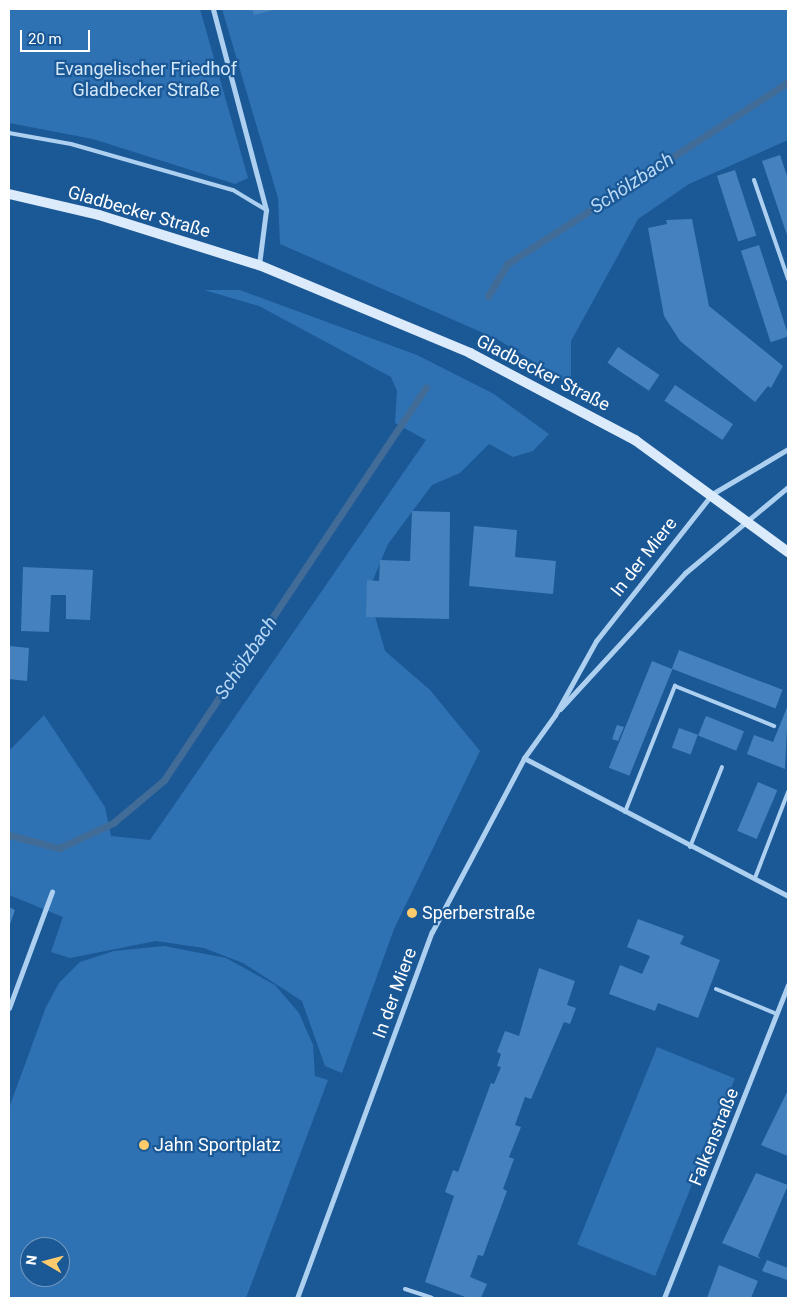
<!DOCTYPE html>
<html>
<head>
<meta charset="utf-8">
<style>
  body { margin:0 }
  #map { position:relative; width:797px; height:1307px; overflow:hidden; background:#1b5896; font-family:Roboto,sans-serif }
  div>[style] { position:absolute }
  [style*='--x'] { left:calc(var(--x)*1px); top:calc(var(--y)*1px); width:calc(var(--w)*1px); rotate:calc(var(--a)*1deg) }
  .green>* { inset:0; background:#2f72b4; transform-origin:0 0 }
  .stream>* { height:7px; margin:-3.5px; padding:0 3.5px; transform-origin:3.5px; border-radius:3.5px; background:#416c98 }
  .building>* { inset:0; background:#4481bd; transform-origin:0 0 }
  .service>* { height:4px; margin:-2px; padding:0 2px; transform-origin:2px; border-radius:2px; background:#add0f0 }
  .minor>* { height:5px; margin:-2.5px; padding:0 2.5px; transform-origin:2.5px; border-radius:2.5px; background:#add0f0 }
  .secondary>* { height:10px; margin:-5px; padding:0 5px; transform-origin:5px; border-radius:5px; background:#dbebfb }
  .dots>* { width:14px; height:14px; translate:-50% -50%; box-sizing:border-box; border:2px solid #1b5896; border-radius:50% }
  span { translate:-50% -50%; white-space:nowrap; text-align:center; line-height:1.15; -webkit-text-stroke:4.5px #1b5896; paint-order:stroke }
  .park-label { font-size:18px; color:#d4e8fb }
  .street-label { font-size:18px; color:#fff }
  .poi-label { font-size:18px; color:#fff }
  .left { translate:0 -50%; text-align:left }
  .water-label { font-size:19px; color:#bad9f6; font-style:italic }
  .frame { position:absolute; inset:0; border:10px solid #fff; pointer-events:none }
  .north { position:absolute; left:20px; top:1237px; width:50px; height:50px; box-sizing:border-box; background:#1b5896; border:1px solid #769bc0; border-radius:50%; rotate:278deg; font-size:14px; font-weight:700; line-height:20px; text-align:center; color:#fff }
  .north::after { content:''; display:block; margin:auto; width:18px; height:22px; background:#ffcb6c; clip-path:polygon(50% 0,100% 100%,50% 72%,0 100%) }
  .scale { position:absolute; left:20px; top:30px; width:70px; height:22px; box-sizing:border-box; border:2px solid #fff; border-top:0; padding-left:6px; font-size:15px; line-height:18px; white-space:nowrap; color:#fff; -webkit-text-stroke:4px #1b5896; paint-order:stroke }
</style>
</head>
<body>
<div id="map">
  <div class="green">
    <div style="clip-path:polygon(9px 9px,200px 9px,248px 178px,235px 184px,93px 139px,9px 123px)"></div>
    <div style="clip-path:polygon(222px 9px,788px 9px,788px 140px,689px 184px,638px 219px,571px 341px,571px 385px,497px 339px,280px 244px,278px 198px)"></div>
    <div style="clip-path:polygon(204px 290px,240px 290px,417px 355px,494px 394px,549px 434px,533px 451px,513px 457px,489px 444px,460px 473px,432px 485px,388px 544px,368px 592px,385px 651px,430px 690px,480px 751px,394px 929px,342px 1073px,325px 1066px,302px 1001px,243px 963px,204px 948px,156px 941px,70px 958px,51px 952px,63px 917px,9px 895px,9px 751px,44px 715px,105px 807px,111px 836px,150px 840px,426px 440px,395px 423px,397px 391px,391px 377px,259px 306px)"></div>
    <div style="clip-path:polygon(evenodd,164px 946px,226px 958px,275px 985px,299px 1013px,313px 1045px,315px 1076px,328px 1080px,246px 1298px,9px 1298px,9px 1108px,46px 1007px,59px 983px,80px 962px,114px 951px,164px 946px,30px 1247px,60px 1247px,60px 1277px,30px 1277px,30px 1247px)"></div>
    <div style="left:657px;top:1047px;width:84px;height:213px;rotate:22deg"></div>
  </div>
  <div class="stream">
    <div style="--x:488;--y:296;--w:37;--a:-59"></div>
    <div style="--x:507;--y:264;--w:335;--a:-32.9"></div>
    <div style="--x:9;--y:835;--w:52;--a:14.6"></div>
    <div style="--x:59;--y:848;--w:60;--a:-24.8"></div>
    <div style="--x:113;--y:823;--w:67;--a:-40.1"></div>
    <div style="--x:164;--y:780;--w:472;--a:-56.3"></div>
  </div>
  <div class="building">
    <div style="clip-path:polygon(252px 9px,277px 9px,254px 15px)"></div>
    <div style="clip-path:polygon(780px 155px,788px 179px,788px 238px,762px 161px)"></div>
    <div style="left:735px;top:170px;width:69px;height:19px;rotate:72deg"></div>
    <div style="clip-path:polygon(692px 219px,709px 306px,783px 366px,771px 388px,768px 386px,755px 402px,680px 341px,664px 316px,648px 228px,667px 224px,666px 220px)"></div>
    <div style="left:759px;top:245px;width:96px;height:19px;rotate:72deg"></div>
    <div style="left:618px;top:347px;width:50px;height:19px;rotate:34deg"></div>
    <div style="left:675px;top:385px;width:70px;height:19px;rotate:34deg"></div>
    <div style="clip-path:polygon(412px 511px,450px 512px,449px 619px,366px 617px,367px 580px,379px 581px,380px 560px,410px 561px)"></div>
    <div style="clip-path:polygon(474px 526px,517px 530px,515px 557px,556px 561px,553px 594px,469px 586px)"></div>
    <div style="clip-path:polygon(23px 567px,93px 570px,90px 620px,66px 619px,66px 595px,51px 595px,49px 632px,21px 631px)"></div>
    <div style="clip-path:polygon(9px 646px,29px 648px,27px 681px,9px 679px)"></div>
    <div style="left:679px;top:650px;width:111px;height:20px;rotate:21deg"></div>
    <div style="left:652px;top:661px;width:22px;height:115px;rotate:22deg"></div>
    <div style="clip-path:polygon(788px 705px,785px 769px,747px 754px,754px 735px,773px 742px)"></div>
    <div style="left:706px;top:716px;width:41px;height:21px;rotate:22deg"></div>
    <div style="clip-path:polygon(617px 725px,624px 727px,618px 741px,612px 739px)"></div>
    <div style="left:679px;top:728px;width:20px;height:21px;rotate:20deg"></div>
    <div style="left:758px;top:782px;width:21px;height:53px;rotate:23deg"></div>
    <div style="clip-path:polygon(9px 907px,15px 910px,9px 927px)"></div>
    <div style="clip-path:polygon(638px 919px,684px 936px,680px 944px,720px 960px,698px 1018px,658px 1003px,655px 1011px,609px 994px,620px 965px,642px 974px,650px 956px,627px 947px)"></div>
    <div style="clip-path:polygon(539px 968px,575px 981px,567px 1005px,576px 1008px,570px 1024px,564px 1022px,531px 1099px,525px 1097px,515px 1125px,521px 1127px,509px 1157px,514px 1159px,503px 1189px,507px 1191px,483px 1256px,478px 1255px,470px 1277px,487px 1284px,481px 1298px,468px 1298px,425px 1282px,454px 1196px,445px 1192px,453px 1170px,458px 1172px,491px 1083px,494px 1084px,501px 1067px,497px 1066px,501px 1054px,497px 1052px,505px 1031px,519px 1036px)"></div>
    <div style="clip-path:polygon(788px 1090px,788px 1156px,761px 1145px)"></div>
    <div style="clip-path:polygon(756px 1173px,788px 1185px,758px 1256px,761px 1259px,722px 1243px)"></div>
    <div style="clip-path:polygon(767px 1260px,788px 1268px,787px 1280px,762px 1271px)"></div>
    <div style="clip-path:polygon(719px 1265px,758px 1281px,751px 1298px,707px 1298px)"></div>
  </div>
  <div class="service">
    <div style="--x:9;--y:133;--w:63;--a:10.1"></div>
    <div style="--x:71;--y:144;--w:168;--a:15.9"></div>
    <div style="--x:233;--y:190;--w:39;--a:31"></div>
    <div style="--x:754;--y:180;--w:105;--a:71"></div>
    <div style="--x:625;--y:812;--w:136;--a:-68.4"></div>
    <div style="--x:675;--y:686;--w:107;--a:22"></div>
    <div style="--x:690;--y:847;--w:86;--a:-68.2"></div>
    <div style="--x:755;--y:878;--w:92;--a:-69"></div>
    <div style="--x:716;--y:989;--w:66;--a:22.3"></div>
    <div style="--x:405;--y:1289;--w:28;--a:18"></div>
  </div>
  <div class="minor">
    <div style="--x:213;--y:9;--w:208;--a:75.2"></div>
    <div style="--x:266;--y:210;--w:55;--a:97.3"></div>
    <div style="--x:560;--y:709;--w:185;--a:-47.4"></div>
    <div style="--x:685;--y:573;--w:134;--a:-39.9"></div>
    <div style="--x:524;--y:758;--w:298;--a:27.6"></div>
    <div style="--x:9;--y:1008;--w:124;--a:-69.7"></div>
    <div style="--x:297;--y:1298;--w:390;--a:-69.8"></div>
    <div style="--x:432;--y:932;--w:197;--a:-62.1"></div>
    <div style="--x:524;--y:758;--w:53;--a:-54.2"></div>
    <div style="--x:555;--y:715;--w:85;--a:-61"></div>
    <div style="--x:596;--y:641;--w:187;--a:-51.7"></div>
    <div style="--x:712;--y:494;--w:88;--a:-30.6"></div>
    <div style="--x:664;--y:1298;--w:337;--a:-68.4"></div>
  </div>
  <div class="secondary">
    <div style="--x:9;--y:194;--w:92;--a:13.1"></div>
    <div style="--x:99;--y:215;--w:168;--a:17.4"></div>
    <div style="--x:259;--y:265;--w:229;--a:22.6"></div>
    <div style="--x:470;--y:353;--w:187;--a:27.8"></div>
    <div style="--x:635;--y:440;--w:190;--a:36.2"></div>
  </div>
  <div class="dots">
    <div style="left:412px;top:913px;background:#ffcb6c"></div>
    <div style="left:144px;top:1145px;background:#ffcb6c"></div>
  </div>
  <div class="park-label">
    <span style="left:146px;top:80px">Evangelischer Friedhof<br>Gladbecker Straße</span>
  </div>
  <div class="street-label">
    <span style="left:139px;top:212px;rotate:16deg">Gladbecker Straße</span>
    <span style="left:543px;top:373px;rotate:27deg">Gladbecker Straße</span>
    <span style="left:644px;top:557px;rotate:-52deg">In der Miere</span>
    <span style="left:395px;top:993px;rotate:-70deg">In der Miere</span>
    <span style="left:714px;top:1137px;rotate:-68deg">Falkenstraße</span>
  </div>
  <div class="poi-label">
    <span class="left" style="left:422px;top:913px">Sperberstraße</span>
    <span class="left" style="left:154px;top:1145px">Jahn Sportplatz</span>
  </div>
  <div class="water-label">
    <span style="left:632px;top:183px;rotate:-33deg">Schölzbach</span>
    <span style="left:246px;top:658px;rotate:-56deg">Schölzbach</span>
  </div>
  <div class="frame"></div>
  <div class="north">N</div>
  <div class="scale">20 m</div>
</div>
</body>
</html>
